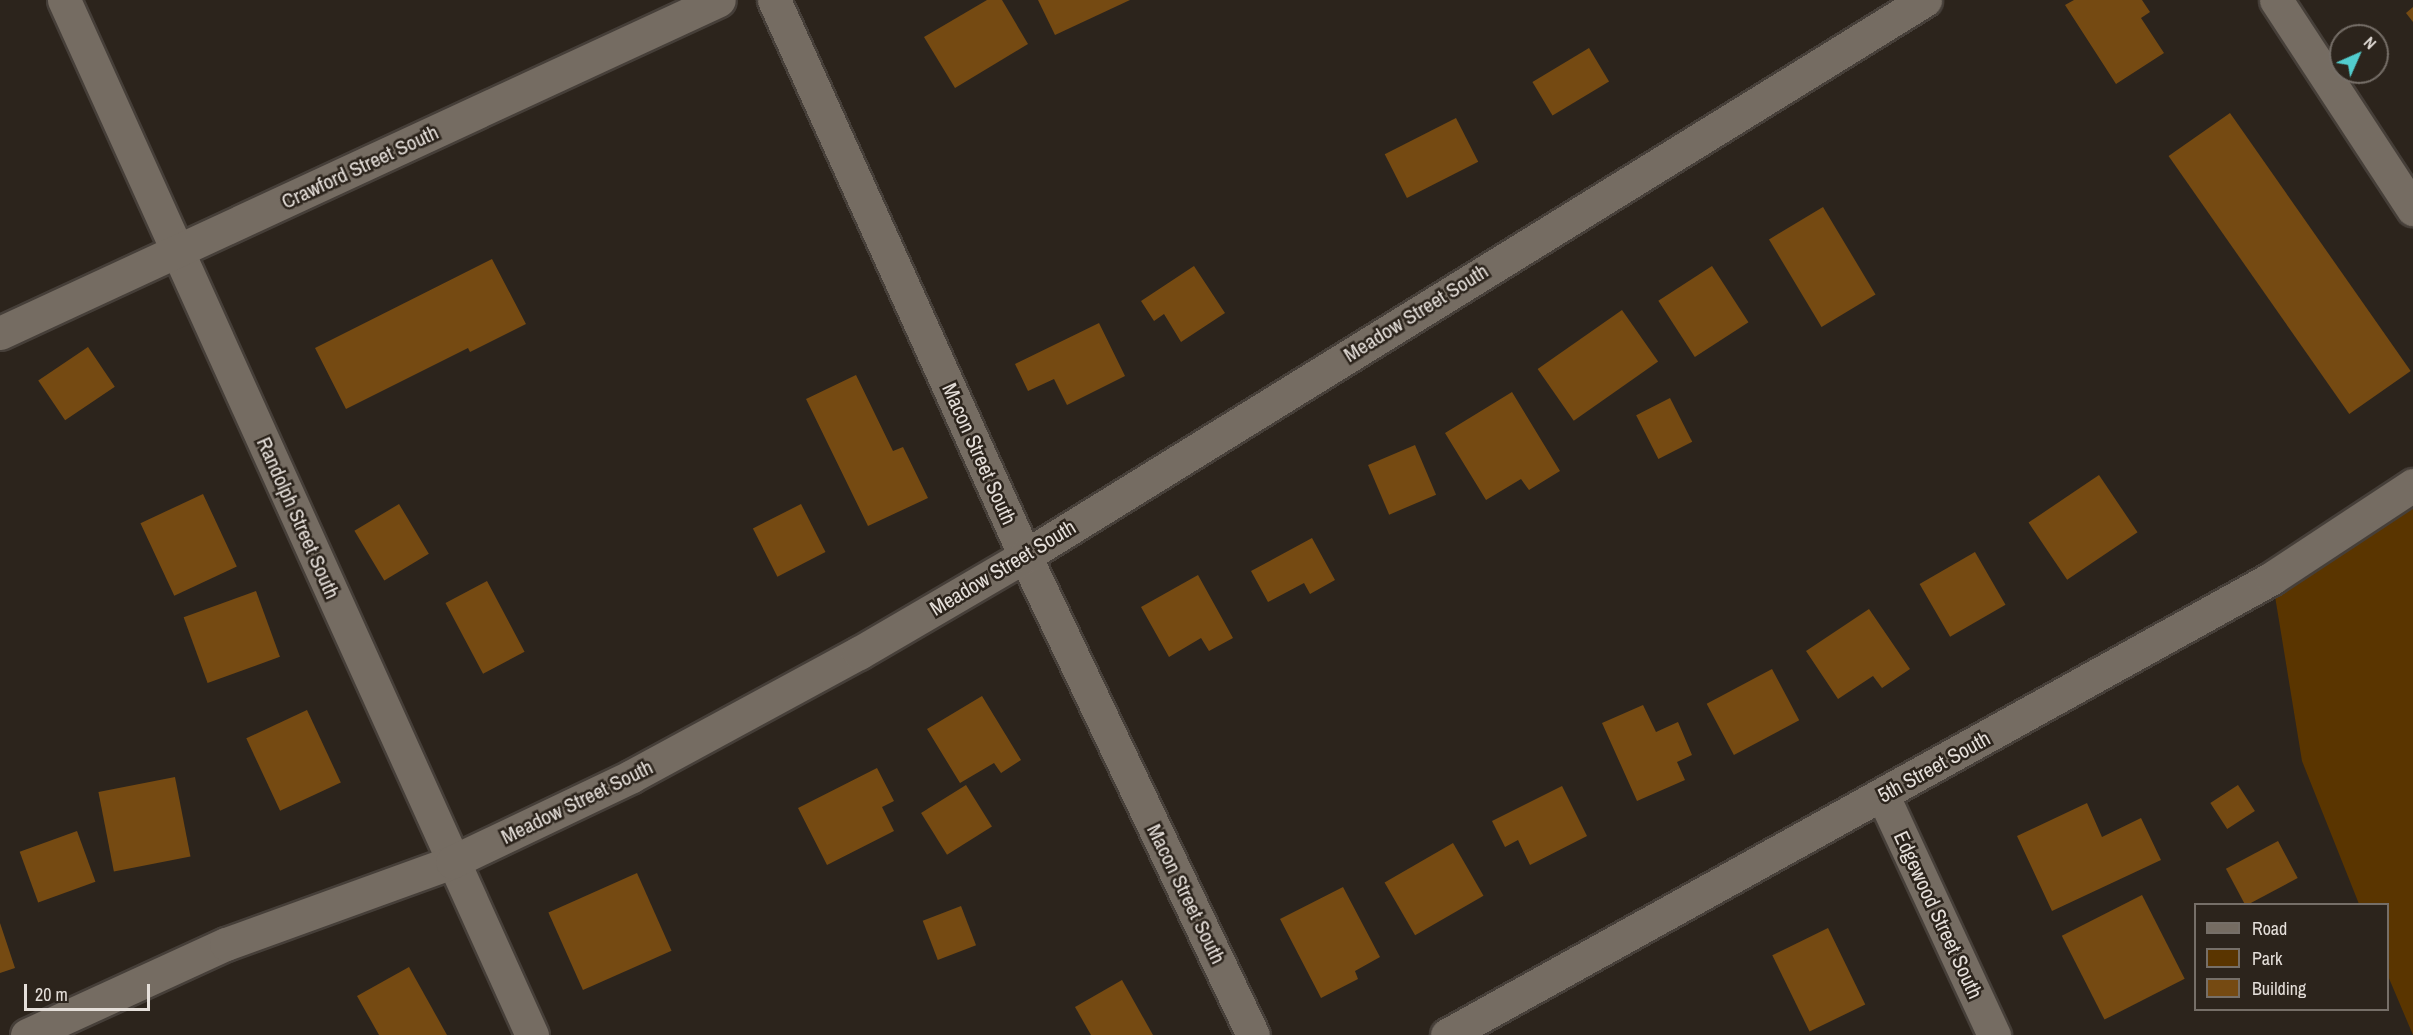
<!DOCTYPE html>
<html>
<head>
<meta charset="utf-8">
<style>
  body { margin:0 }
  #map { position:relative; width:2413px; height:1035px; overflow:hidden; background:#2c241c; font-family:"Archivo Narrow",sans-serif }
  div>[style] { position:absolute }
  [style*='--x'] { left:calc(var(--x)*1px); top:calc(var(--y)*1px); width:calc(var(--w)*1px); rotate:calc(var(--a)*1deg) }
  .green>* { inset:0; background:#5a3500 }
  .building>* { inset:0; background:#754a12; transform-origin:0 0 }
  .roads { filter:drop-shadow(2px 0 #463f39) drop-shadow(-2px 0 #463f39) drop-shadow(0 2px #463f39) drop-shadow(0 -2px #463f39) }
  .minor>* { height:33px; margin:-16.5px; padding:0 16.5px; transform-origin:16.5px; border-radius:16.5px; background:#756c62 }
  span { translate:-50% -50%; white-space:nowrap; text-align:center; line-height:1.15; -webkit-text-stroke:5px #2c241c; paint-order:stroke }
  .street-label { font-size:21px; color:#e5dfda }
  .legend { position:absolute; left:2194px; top:903px; width:195px; height:108px; box-sizing:border-box; background:#2c241c; border:2px solid #766f68; margin:0; padding:8px 10px; list-style:none; font-size:18px; color:#e5dfda }
  .legend li { display:flex; align-items:center; gap:12px; height:30px }
  .legend b { width:30px; border:2px solid #766f68 }
  .north { position:absolute; left:2329px; top:24px; width:60px; height:60px; box-sizing:border-box; background:#2c241c; border:2px solid #766f68; border-radius:50%; rotate:45deg; font-size:16px; font-weight:700; line-height:24px; text-align:center; color:#e5dfda }
  .north::after { content:''; display:block; margin:auto; width:21px; height:27px; background:#52cdce; clip-path:polygon(50% 0,100% 100%,50% 72%,0 100%) }
  .scale { position:absolute; left:24px; top:984px; width:126px; height:27px; box-sizing:border-box; border:3px solid #e5dfda; border-top:0; padding-left:8px; font-size:18px; line-height:21px; white-space:nowrap; color:#e5dfda; -webkit-text-stroke:4px #2c241c; paint-order:stroke }
</style>
</head>
<body>
<div id="map">
  <div class="green">
    <div style="clip-path:polygon(2413px 485px,2413px 1035px,2388px 976px,2388px 904px,2359px 904px,2302px 761px,2272px 578px)"></div>
  </div>
  <div class="building">
    <div style="clip-path:polygon(987px 0,1002px 0,1028px 44px,955px 88px,924px 37px)"></div>
    <div style="clip-path:polygon(1038px 0,1130px 0,1055px 35px)"></div>
    <div style="clip-path:polygon(2074px 0,2142px 0,2150px 12px,2141px 18px,2164px 53px,2116px 84px,2065px 5px)"></div>
    <div style="clip-path:polygon(2413px 7px,2413px 22px,2406px 13px)"></div>
    <div style="left:1589px;top:48px;width:39px;height:66px;rotate:59deg"></div>
    <div style="left:2230px;top:113px;width:315px;height:75px;rotate:55deg"></div>
    <div style="left:1456px;top:118px;width:49px;height:80px;rotate:63deg"></div>
    <div style="left:1823px;top:207px;width:102px;height:63px;rotate:59deg"></div>
    <div style="clip-path:polygon(492px 259px,526px 324px,470px 352px,468px 348px,346px 409px,315px 348px)"></div>
    <div style="clip-path:polygon(1194px 266px,1225px 313px,1181px 342px,1164px 314px,1154px 321px,1141px 301px)"></div>
    <div style="left:1712px;top:266px;width:67px;height:64px;rotate:57deg"></div>
    <div style="left:1622px;top:310px;width:63px;height:103px;rotate:55deg"></div>
    <div style="clip-path:polygon(1099px 323px,1125px 376px,1067px 405px,1054px 379px,1028px 391px,1015px 364px)"></div>
    <div style="left:88px;top:347px;width:48px;height:60px;rotate:56deg"></div>
    <div style="clip-path:polygon(856px 375px,893px 451px,903px 447px,928px 498px,868px 526px,806px 399px)"></div>
    <div style="clip-path:polygon(1512px 392px,1560px 471px,1529px 490px,1521px 479px,1486px 500px,1445px 433px)"></div>
    <div style="left:1670px;top:398px;width:49px;height:38px;rotate:63deg"></div>
    <div style="left:1415px;top:445px;width:54px;height:51px;rotate:67deg"></div>
    <div style="left:2099px;top:475px;width:69px;height:85px;rotate:56deg"></div>
    <div style="left:203px;top:494px;width:80px;height:69px;rotate:65deg"></div>
    <div style="left:399px;top:504px;width:58px;height:52px;rotate:59deg"></div>
    <div style="left:801px;top:504px;width:54px;height:54px;rotate:63deg"></div>
    <div style="clip-path:polygon(1312px 538px,1335px 580px,1310px 594px,1304px 583px,1268px 602px,1251px 571px)"></div>
    <div style="left:1975px;top:552px;width:61px;height:64px;rotate:60deg"></div>
    <div style="clip-path:polygon(1198px 575px,1233px 638px,1209px 651px,1201px 638px,1169px 657px,1141px 607px)"></div>
    <div style="left:487px;top:581px;width:80px;height:47px;rotate:62deg"></div>
    <div style="left:256px;top:591px;width:70px;height:77px;rotate:70deg"></div>
    <div style="clip-path:polygon(1869px 609px,1910px 669px,1882px 688px,1873px 676px,1838px 699px,1806px 651px)"></div>
    <div style="left:1772px;top:669px;width:58px;height:74px;rotate:62deg"></div>
    <div style="clip-path:polygon(982px 696px,1021px 760px,1001px 773px,994px 763px,960px 783px,927px 729px)"></div>
    <div style="clip-path:polygon(1643px 705px,1656px 732px,1678px 722px,1692px 755px,1677px 762px,1685px 780px,1637px 801px,1602px 723px)"></div>
    <div style="left:307px;top:710px;width:80px;height:67px;rotate:65deg"></div>
    <div style="clip-path:polygon(877px 768px,894px 801px,882px 807px,894px 831px,827px 865px,798px 808px)"></div>
    <div style="left:175px;top:777px;width:81px;height:78px;rotate:79deg"></div>
    <div style="left:966px;top:785px;width:49px;height:53px;rotate:58deg"></div>
    <div style="left:2238px;top:785px;width:31px;height:33px;rotate:57deg"></div>
    <div style="clip-path:polygon(1562px 786px,1587px 836px,1530px 865px,1518px 840px,1505px 847px,1492px 821px)"></div>
    <div style="clip-path:polygon(2087px 803px,2102px 837px,2141px 818px,2161px 860px,2052px 911px,2017px 836px)"></div>
    <div style="left:77px;top:831px;width:54px;height:61px;rotate:70deg"></div>
    <div style="left:2278px;top:841px;width:42px;height:59px;rotate:62deg"></div>
    <div style="left:1453px;top:843px;width:61px;height:79px;rotate:60deg"></div>
    <div style="left:637px;top:873px;width:85px;height:97px;rotate:66deg"></div>
    <div style="clip-path:polygon(1343px 887px,1380px 957px,1355px 971px,1358px 979px,1321px 998px,1280px 919px)"></div>
    <div style="left:2142px;top:895px;width:94px;height:90px;rotate:63deg"></div>
    <div style="left:961px;top:906px;width:42px;height:41px;rotate:69deg"></div>
    <div style="clip-path:polygon(0 923px,15px 968px,0 973px)"></div>
    <div style="left:1828px;top:928px;width:85px;height:62px;rotate:64deg"></div>
    <div style="clip-path:polygon(409px 967px,447px 1035px,379px 1035px,357px 996px)"></div>
    <div style="clip-path:polygon(1122px 980px,1153px 1035px,1091px 1035px,1075px 1007px)"></div>
  </div>
  <div class="roads">
    <div class="minor">
      <div style="--x:64;--y:0;--w:1136;--a:65.67"></div>
      <div style="--x:774;--y:0;--w:610;--a:65.7"></div>
      <div style="--x:1025;--y:556;--w:530;--a:64.55"></div>
      <div style="--x:2276;--y:0;--w:250;--a:56.8"></div>
      <div style="--x:0;--y:333;--w:792;--a:-24.85"></div>
      <div style="--x:1883;--y:796;--w:264;--a:65.1"></div>
      <div style="--x:27;--y:1035;--w:219;--a:-24.6"></div>
      <div style="--x:226;--y:944;--w:240;--a:-19.9"></div>
      <div style="--x:452;--y:862;--w:199;--a:-25.5"></div>
      <div style="--x:632;--y:776;--w:258;--a:-28.5"></div>
      <div style="--x:859;--y:653;--w:192;--a:-30.3"></div>
      <div style="--x:1025;--y:556;--w:1058;--a:-31.71"></div>
      <div style="--x:1447;--y:1035;--w:943;--a:-28.98"></div>
      <div style="--x:2272;--y:578;--w:169;--a:-33.4"></div>
    </div>
  </div>
  <div class="street-label">
    <span style="left:360px;top:167px;rotate:-25deg">Crawford Street South</span>
    <span style="left:1416px;top:313px;rotate:-32deg">Meadow Street South</span>
    <span style="left:979px;top:454px;rotate:66deg">Macon Street South</span>
    <span style="left:298px;top:518px;rotate:66deg">Randolph Street South</span>
    <span style="left:1003px;top:568px;rotate:-31deg">Meadow Street South</span>
    <span style="left:1934px;top:767px;rotate:-29deg">5th Street South</span>
    <span style="left:577px;top:802px;rotate:-26deg">Meadow Street South</span>
    <span style="left:1186px;top:894px;rotate:64deg">Macon Street South</span>
    <span style="left:1938px;top:915px;rotate:65deg">Edgewood Street South</span>
  </div>
  <ul class="legend">
  <li><b style="height:8px;background:#756c62"></b>Road</li>
  <li><b style="height:16px;background:#5a3500"></b>Park</li>
  <li><b style="height:16px;background:#754a12"></b>Building</li>
  </ul>
  <div class="north">N</div>
  <div class="scale">20 m</div>
</div>
</body>
</html>
